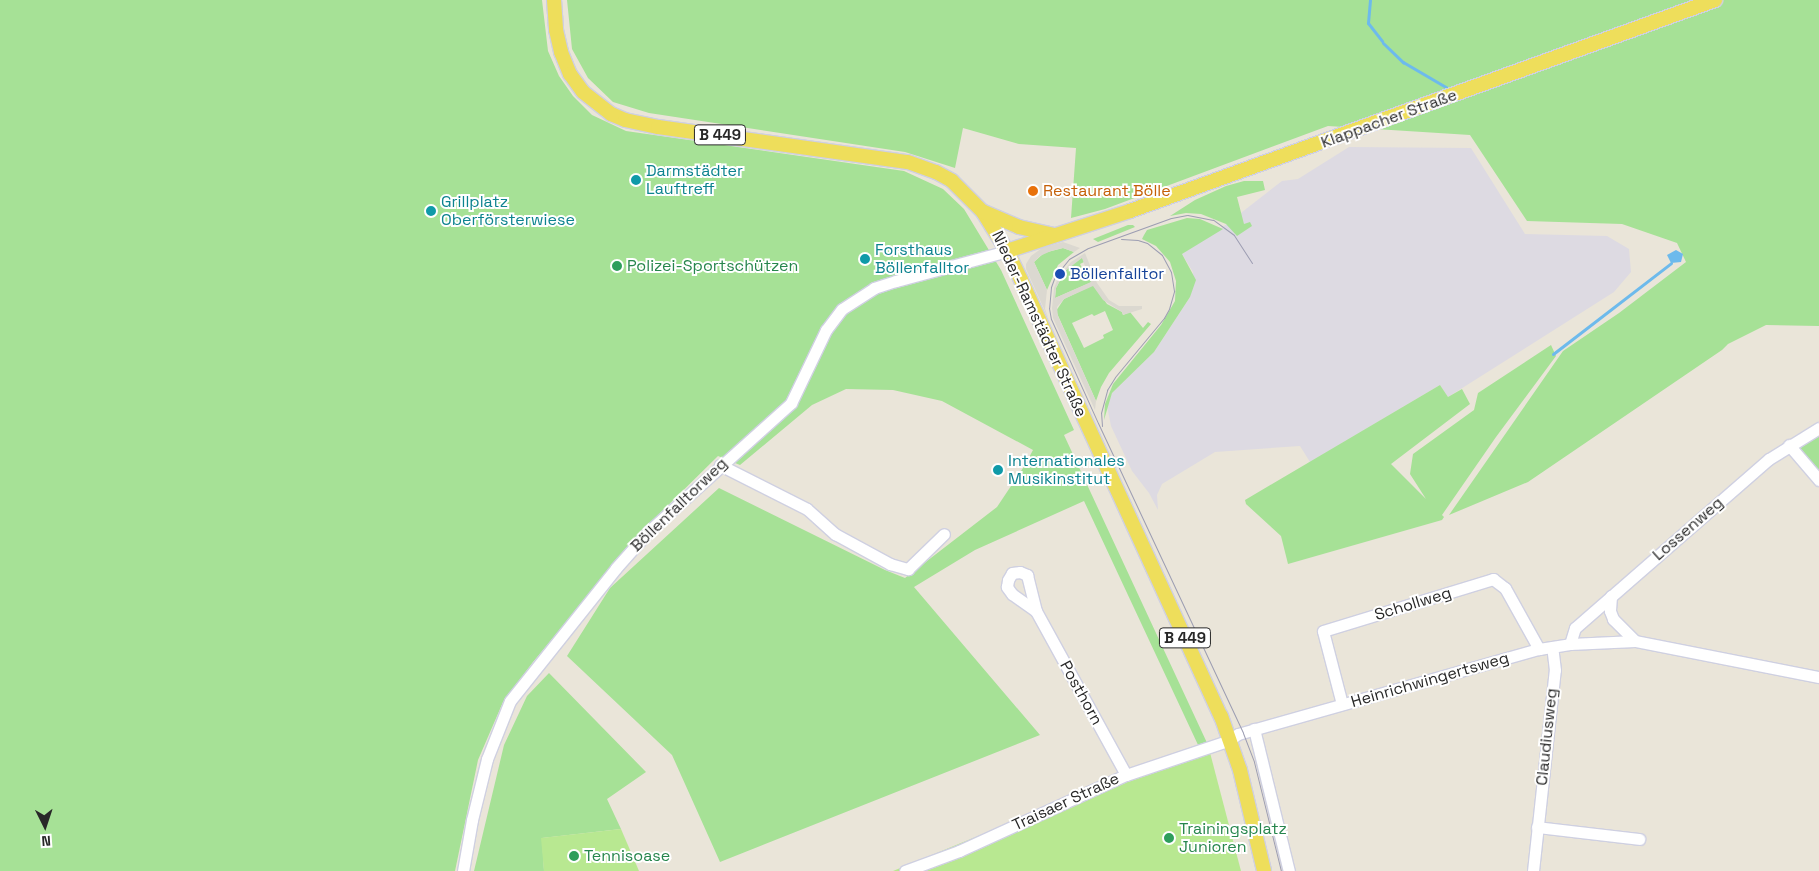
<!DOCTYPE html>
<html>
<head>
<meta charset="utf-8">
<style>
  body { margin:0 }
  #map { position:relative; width:1819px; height:871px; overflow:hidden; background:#eae5d9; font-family:"Space Grotesk",sans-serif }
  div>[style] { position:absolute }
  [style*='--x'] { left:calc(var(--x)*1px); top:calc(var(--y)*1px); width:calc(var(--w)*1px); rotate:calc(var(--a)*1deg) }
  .industrial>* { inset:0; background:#dddae2 }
  .green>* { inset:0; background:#a6e196 }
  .pitch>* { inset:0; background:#b8e891 }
  .plaza>* { inset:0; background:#dbd8d0 }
  .water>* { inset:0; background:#6dbaec }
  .stream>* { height:3px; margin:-1.5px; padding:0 1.5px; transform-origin:1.5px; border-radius:1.5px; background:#6dbaec }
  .roads { filter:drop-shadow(1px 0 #cfd0e1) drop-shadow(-1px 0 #cfd0e1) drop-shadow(0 1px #cfd0e1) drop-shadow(0 -1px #cfd0e1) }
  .minor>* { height:11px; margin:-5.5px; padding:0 5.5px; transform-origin:5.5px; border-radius:5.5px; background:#fff }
  .major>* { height:14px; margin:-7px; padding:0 7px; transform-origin:7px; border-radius:7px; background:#eede5b }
  .tram>* { height:1px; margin:-0.5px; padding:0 0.5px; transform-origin:0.5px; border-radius:0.5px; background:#9c9db2 }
  .dots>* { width:14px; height:14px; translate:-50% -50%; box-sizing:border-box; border:2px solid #fff; border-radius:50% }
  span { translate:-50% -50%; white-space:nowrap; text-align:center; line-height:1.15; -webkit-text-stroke:4px #fff; paint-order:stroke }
  .shield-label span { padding:1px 4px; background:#fff; border:1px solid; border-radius:4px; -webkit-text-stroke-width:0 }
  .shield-label { font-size:15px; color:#282828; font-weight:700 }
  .street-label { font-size:16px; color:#282828 }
  .culture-label { font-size:16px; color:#0d838f }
  .left { translate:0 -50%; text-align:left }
  .food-label { font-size:16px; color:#c56008 }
  .leisure-label { font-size:16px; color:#27864d }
  .transit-label { font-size:16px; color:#164399 }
  .north { position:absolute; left:20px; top:801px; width:50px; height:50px; -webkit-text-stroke:4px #fff; paint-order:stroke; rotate:176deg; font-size:14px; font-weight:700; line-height:20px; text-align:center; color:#282828 }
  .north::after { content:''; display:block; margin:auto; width:18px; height:22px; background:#282828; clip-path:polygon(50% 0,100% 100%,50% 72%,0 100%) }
</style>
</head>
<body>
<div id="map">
  <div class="industrial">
    <div style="clip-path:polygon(1349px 147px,1471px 148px,1525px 234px,1607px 236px,1629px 249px,1631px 272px,1614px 292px,1448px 397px,1440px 385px,1310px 462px,1300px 446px,1215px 452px,1162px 484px,1157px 495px,1158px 510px,1149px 493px,1132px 471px,1111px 426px,1107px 406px,1112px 393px,1154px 352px,1190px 297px,1193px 272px,1182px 254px,1219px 230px,1282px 181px,1298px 179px)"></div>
  </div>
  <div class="green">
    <div style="clip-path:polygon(0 0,542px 0,548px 51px,559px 76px,573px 96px,592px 115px,626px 131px,904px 171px,943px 189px,964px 209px,1001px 270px,1074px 430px,1064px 435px,1208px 745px,1199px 747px,1084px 501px,975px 550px,914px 587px,1040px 735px,720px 862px,672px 755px,567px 656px,610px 588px,719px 488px,885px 570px,905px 578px,997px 507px,1025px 465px,1033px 450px,942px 401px,893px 390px,846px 389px,812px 405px,740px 465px,718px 456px,641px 532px,533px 662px,503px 702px,478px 760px,455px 871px,0 871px)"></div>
    <div style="clip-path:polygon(567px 0,1819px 0,1819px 326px,1766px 325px,1728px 344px,1722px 350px,1528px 482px,1449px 515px,1563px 351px,1619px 313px,1686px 262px,1677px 243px,1622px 224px,1527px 221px,1470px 135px,1328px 126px,1105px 209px,1071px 218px,1076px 148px,1019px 144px,963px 128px,955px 168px,905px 152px,649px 113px,613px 102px,588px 78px,572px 49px)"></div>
    <div style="clip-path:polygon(1244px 181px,1263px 181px,1265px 190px,1237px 197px,1244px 224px,1250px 222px,1252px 226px,1237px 236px,1226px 224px,1201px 214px,1186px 213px,1170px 216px,1195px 200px,1226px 186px)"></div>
    <div style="clip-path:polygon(1187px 218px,1200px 219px,1223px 229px,1182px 254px,1196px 280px,1190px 297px,1154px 352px,1112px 393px,1104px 420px,1105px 404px,1113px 384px,1161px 325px,1175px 301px,1176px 281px,1170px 262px,1156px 246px,1142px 239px,1144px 235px,1147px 230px)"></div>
    <div style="clip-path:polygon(1128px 225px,1133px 225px,1135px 227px,1098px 242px,1093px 239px)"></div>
    <div style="clip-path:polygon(1063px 248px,1074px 252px,1058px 265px,1047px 290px,1034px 262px,1044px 253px)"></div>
    <div style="clip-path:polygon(1082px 257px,1084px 262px,1080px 264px,1084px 272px,1087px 271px,1092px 282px,1055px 298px,1056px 288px,1065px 271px)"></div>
    <div style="clip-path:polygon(evenodd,1093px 285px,1107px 304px,1122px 312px,1123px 315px,1130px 312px,1143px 328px,1148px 322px,1151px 324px,1109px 373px,1101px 387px,1096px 401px,1056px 311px,1064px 299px,1093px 285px,1105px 311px,1113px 330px,1103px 335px,1104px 338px,1084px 348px,1072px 323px,1092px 314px,1094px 316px,1105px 311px)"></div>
    <div style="clip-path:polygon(1551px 345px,1556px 356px,1496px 437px,1442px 515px,1444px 517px,1442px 520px,1288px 564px,1281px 536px,1246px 504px,1245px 500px,1440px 385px,1448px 397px,1462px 389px,1470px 404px,1391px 464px,1426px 499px,1410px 474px,1413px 454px,1474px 410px,1478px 393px)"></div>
    <div style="clip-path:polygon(1819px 435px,1819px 474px,1795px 445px)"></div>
    <div style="clip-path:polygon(549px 673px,646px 772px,607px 799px,621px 829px,542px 838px,544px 871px,474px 871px,504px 745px,527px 696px)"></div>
  </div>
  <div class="pitch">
    <div style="clip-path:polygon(1208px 745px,1241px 871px,893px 871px,1126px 775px)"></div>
    <div style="clip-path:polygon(621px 829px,639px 871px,544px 871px,541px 838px)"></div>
  </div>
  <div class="plaza">
    <div style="clip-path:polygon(1063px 242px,1080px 248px,1074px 252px,1063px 248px,1051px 251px,1040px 256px,1034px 262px,1047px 290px,1045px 309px,1049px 320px,1026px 269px,1026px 264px,1031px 256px,1042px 248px)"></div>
    <div style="clip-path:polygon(evenodd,1085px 253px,1097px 283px,1109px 300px,1119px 306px,1142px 306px,1142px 309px,1123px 315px,1122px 312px,1103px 300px,1093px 286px,1064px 299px,1057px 307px,1058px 316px,1096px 401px,1095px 410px,1053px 318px,1052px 308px,1054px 288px,1058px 278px,1071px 262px,1085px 253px,1082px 258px,1091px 282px,1055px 298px,1056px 288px,1065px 271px,1082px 258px)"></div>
  </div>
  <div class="water">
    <div style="clip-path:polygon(1676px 250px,1683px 254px,1681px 262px,1671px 263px,1667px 255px)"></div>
  </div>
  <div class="stream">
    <div style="--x:1370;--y:0;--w:23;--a:95"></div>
    <div style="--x:1368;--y:23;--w:23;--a:52"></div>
    <div style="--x:1383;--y:43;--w:28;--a:44"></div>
    <div style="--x:1403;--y:62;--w:53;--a:30.4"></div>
    <div style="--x:1553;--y:354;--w:149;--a:-37.6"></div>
  </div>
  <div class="roads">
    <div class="minor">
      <div style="--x:1789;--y:445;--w:46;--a:49.4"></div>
      <div style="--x:720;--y:465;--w:97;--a:26.8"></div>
      <div style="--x:807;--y:509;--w:38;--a:42"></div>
      <div style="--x:835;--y:534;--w:63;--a:28.6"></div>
      <div style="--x:890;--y:564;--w:19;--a:16"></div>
      <div style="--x:908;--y:569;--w:50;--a:-44.2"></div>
      <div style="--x:1611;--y:596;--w:15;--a:94"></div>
      <div style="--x:1610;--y:611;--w:9;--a:69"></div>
      <div style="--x:1613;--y:619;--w:31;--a:45"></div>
      <div style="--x:1036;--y:611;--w:29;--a:-145"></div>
      <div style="--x:1012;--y:594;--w:9;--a:-126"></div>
      <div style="--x:1007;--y:587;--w:7;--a:-82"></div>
      <div style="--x:1008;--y:580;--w:8;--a:-60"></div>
      <div style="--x:1012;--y:573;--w:8;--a:-7"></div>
      <div style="--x:1020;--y:572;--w:8;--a:23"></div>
      <div style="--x:1027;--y:575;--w:37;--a:76"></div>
      <div style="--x:1036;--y:611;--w:187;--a:61.2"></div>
      <div style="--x:1570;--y:644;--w:17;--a:-73"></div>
      <div style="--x:1575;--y:628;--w:257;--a:-41.1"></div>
      <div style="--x:1769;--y:459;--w:59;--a:-31.8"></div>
      <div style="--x:1342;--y:704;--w:75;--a:-104.6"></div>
      <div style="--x:1323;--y:631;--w:178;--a:-17"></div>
      <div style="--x:1493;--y:579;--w:15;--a:37"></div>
      <div style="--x:1505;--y:588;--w:70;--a:60.9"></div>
      <div style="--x:1254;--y:729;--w:146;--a:76.2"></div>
      <div style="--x:1537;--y:827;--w:103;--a:6.7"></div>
      <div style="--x:463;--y:871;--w:52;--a:-80"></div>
      <div style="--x:472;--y:820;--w:63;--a:-76.2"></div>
      <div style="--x:487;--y:759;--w:62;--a:-68.4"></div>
      <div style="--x:510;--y:701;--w:170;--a:-51.4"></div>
      <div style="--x:616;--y:568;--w:50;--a:-48.3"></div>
      <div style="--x:649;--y:531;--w:191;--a:-42"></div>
      <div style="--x:791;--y:403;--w:81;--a:-64.4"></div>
      <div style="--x:826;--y:330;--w:26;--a:-53"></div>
      <div style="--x:842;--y:309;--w:38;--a:-33"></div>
      <div style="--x:874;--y:288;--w:23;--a:-18"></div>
      <div style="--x:896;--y:281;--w:115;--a:-15.1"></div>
      <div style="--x:905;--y:871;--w:58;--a:-20.3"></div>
      <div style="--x:959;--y:851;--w:183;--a:-24.5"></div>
      <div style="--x:1126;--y:775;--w:110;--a:-18.6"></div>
      <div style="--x:1230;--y:740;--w:10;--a:-37"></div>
      <div style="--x:1238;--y:734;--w:313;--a:-15.8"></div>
      <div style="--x:1539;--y:649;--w:31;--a:-9"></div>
      <div style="--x:1570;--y:644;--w:65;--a:-2.6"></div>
      <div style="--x:1635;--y:641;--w:187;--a:11.1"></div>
      <div style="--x:1533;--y:871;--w:202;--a:-83.8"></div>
      <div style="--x:1555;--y:670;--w:23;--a:-97"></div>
    </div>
    <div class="major">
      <div style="--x:554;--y:0;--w:30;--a:86"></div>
      <div style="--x:556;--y:30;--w:23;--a:77"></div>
      <div style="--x:561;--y:52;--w:24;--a:68"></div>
      <div style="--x:570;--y:74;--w:22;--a:54"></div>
      <div style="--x:583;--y:92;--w:36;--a:38"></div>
      <div style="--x:611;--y:114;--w:15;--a:23"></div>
      <div style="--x:625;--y:120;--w:34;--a:12"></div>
      <div style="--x:658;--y:127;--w:252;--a:8"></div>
      <div style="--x:908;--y:162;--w:30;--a:20"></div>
      <div style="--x:936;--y:172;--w:18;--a:29"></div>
      <div style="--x:952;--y:181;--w:44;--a:45"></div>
      <div style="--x:983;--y:212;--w:46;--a:58.4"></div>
      <div style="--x:1007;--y:251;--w:32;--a:64"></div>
      <div style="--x:1021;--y:280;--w:480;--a:65.4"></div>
      <div style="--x:1221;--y:716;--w:57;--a:70.6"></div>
      <div style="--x:1240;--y:770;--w:104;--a:76.6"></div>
      <div style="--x:984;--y:212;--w:38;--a:23"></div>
      <div style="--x:1019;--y:227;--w:35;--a:13"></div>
      <div style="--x:1007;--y:251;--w:129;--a:-18"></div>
      <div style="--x:1130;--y:211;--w:622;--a:-19.83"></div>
    </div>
  </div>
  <div class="tram">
    <div style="--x:1252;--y:263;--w:33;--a:-123"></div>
    <div style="--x:1234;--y:235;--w:26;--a:-144"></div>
    <div style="--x:1213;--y:220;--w:26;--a:-169"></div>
    <div style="--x:1187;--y:215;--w:16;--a:169"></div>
    <div style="--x:1171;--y:218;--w:88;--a:160.1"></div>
    <div style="--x:1088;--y:248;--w:22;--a:150"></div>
    <div style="--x:1069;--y:259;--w:22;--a:129"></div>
    <div style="--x:1055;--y:276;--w:12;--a:110"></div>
    <div style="--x:1051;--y:287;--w:21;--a:95"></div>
    <div style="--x:1049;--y:308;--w:11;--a:80"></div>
    <div style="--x:1051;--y:319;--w:114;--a:65.7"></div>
    <div style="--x:1098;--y:423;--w:342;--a:64.9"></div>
    <div style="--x:1243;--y:733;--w:31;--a:69"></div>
    <div style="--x:1254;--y:762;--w:112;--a:76.1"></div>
    <div style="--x:1102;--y:426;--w:13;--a:-94"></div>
    <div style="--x:1101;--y:413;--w:24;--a:-75"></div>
    <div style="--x:1107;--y:390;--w:15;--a:-58"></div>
    <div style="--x:1115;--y:377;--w:77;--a:-50.3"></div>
    <div style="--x:1164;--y:318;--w:10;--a:-61"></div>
    <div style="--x:1169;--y:309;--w:19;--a:-74"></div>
    <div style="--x:1174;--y:291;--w:19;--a:-99"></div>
    <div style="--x:1171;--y:272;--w:19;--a:-118"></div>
    <div style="--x:1162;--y:255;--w:19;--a:-141"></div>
    <div style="--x:1147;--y:243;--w:9;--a:-162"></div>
    <div style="--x:1138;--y:240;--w:17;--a:-177"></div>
  </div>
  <div class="dots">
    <div style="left:636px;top:180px;background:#0f9aa8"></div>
    <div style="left:1033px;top:191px;background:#e8710a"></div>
    <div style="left:431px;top:211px;background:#0f9aa8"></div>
    <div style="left:865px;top:259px;background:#0f9aa8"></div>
    <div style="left:617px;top:266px;background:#2e9e5b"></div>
    <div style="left:1060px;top:274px;background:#1a4fb4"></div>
    <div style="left:998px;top:470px;background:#0f9aa8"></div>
    <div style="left:1169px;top:838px;background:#2e9e5b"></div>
    <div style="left:574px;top:856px;background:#2e9e5b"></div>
  </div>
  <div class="shield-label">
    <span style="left:720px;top:135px">B 449</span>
    <span style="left:1185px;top:638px">B 449</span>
  </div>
  <div class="street-label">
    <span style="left:1389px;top:119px;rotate:-20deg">Klappacher Straße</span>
    <span style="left:1039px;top:324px;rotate:65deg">Nieder-Ramstädter Straße</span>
    <span style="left:679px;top:505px;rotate:-44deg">Böllenfalltorweg</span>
    <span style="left:1688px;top:529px;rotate:-41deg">Lossenweg</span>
    <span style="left:1413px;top:604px;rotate:-17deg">Schollweg</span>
    <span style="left:1430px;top:680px;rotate:-16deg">Heinrichwingertsweg</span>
    <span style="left:1081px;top:693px;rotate:61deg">Posthorn</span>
    <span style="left:1547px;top:737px;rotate:-84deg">Claudiusweg</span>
    <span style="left:1066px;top:802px;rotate:-25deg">Traisaer Straße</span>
  </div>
  <div class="culture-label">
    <span class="left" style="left:646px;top:180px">Darmstädter<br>Lauftreff</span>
    <span class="left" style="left:441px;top:211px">Grillplatz<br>Oberförsterwiese</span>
    <span class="left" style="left:875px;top:259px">Forsthaus<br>Böllenfalltor</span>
    <span class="left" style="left:1008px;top:470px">Internationales<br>Musikinstitut</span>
  </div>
  <div class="food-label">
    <span class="left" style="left:1043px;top:191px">Restaurant Bölle</span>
  </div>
  <div class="leisure-label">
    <span class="left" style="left:627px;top:266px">Polizei-Sportschützen</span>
    <span class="left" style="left:1179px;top:838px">Trainingsplatz<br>Junioren</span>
    <span class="left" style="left:584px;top:856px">Tennisoase</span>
  </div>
  <div class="transit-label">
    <span class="left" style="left:1070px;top:274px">Böllenfalltor</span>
  </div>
  <div class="north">N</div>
</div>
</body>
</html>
